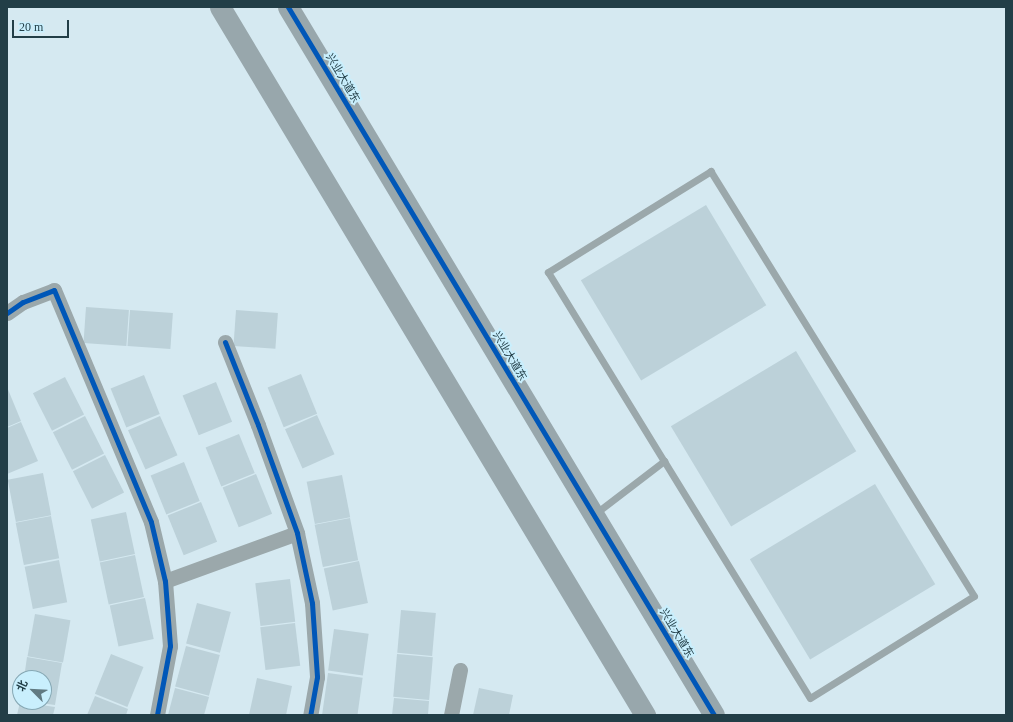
<!DOCTYPE html>
<html>
<head>
<meta charset="utf-8">
<style>
  body { margin:0 }
  #map { position:relative; width:1013px; height:722px; overflow:hidden; background:#d5e9f1; font-family:"Times New Roman","Noto Sans SC",serif }
  div>[style] { position:absolute }
  [style*='--x'] { left:calc(var(--x)*1px); top:calc(var(--y)*1px); width:calc(var(--w)*1px); rotate:calc(var(--a)*1deg) }
  .building>* { inset:0; background:#bcd1d9; transform-origin:0 0 }
  .service>* { height:7px; margin:-3.5px; padding:0 3.5px; transform-origin:3.5px; border-radius:3.5px; background:#9ba8ab }
  .minor>* { height:15px; margin:-7.5px; padding:0 7.5px; transform-origin:7.5px; border-radius:7.5px; background:#9ba8ab }
  .secondary>* { height:21px; margin:-10.5px; padding:0 10.5px; transform-origin:10.5px; border-radius:10.5px; background:#98a7ac }
  .cycleway>* { height:5px; margin:-2.5px; padding:0 2.5px; transform-origin:2.5px; border-radius:2.5px; background:#0057b8 }
  span { translate:-50% -50%; white-space:nowrap; text-align:center; line-height:1.15; -webkit-text-stroke:4px #c9effd; paint-order:stroke }
  .street-label { font-size:11px; color:#223e47 }
  .frame { position:absolute; inset:0; border:8px solid #223e47; pointer-events:none }
  .north { position:absolute; left:12px; top:670px; width:40px; height:40px; box-sizing:border-box; background:#c9effd; border:1px solid #86a8b4; border-radius:50%; rotate:294deg; font-size:11px; font-weight:700; line-height:16px; text-align:center; color:#223e47 }
  .north::after { content:''; display:block; margin:auto; width:14px; height:18px; background:#617a82; clip-path:polygon(50% 0,100% 100%,50% 72%,0 100%) }
  .scale { position:absolute; left:12px; top:20px; width:57px; height:18px; box-sizing:border-box; border:2px solid #223e47; border-top:0; padding-left:5px; font-size:12px; line-height:14px; white-space:nowrap; color:#223e47; -webkit-text-stroke:3px #c9effd; paint-order:stroke }
</style>
</head>
<body>
<div id="map">
  <div class="building">
    <div style="left:706px;top:205px;width:117px;height:146px;rotate:59deg"></div>
    <div style="left:86px;top:307px;width:43px;height:36px;rotate:4deg"></div>
    <div style="left:130px;top:310px;width:43px;height:36px;rotate:4deg"></div>
    <div style="left:236px;top:310px;width:42px;height:36px;rotate:4deg"></div>
    <div style="left:796px;top:351px;width:117px;height:146px;rotate:59deg"></div>
    <div style="left:301px;top:374px;width:43px;height:36px;rotate:68deg"></div>
    <div style="left:144px;top:375px;width:42px;height:36px;rotate:68deg"></div>
    <div style="left:65px;top:377px;width:42px;height:36px;rotate:63deg"></div>
    <div style="left:216px;top:382px;width:43px;height:36px;rotate:68deg"></div>
    <div style="clip-path:polygon(7px 387px,21px 421px,7px 427px)"></div>
    <div style="left:317px;top:415px;width:43px;height:35px;rotate:66deg"></div>
    <div style="left:85px;top:416px;width:42px;height:36px;rotate:63deg"></div>
    <div style="left:160px;top:416px;width:43px;height:35px;rotate:66deg"></div>
    <div style="clip-path:polygon(21px 422px,38px 461px,7px 474px,7px 428px)"></div>
    <div style="left:239px;top:434px;width:42px;height:36px;rotate:68deg"></div>
    <div style="left:105px;top:455px;width:42px;height:36px;rotate:63deg"></div>
    <div style="left:184px;top:462px;width:42px;height:36px;rotate:68deg"></div>
    <div style="left:43px;top:473px;width:43px;height:36px;rotate:79deg"></div>
    <div style="left:256px;top:474px;width:43px;height:36px;rotate:68deg"></div>
    <div style="left:342px;top:475px;width:43px;height:36px;rotate:79deg"></div>
    <div style="left:875px;top:484px;width:117px;height:146px;rotate:59deg"></div>
    <div style="left:201px;top:502px;width:43px;height:36px;rotate:68deg"></div>
    <div style="left:126px;top:512px;width:43px;height:36px;rotate:78deg"></div>
    <div style="left:51px;top:516px;width:43px;height:36px;rotate:79deg"></div>
    <div style="left:350px;top:518px;width:43px;height:36px;rotate:79deg"></div>
    <div style="left:135px;top:555px;width:43px;height:36px;rotate:78deg"></div>
    <div style="left:59px;top:560px;width:43px;height:35px;rotate:79deg"></div>
    <div style="left:359px;top:561px;width:43px;height:36px;rotate:78deg"></div>
    <div style="left:290px;top:579px;width:43px;height:35px;rotate:83deg"></div>
    <div style="left:145px;top:598px;width:42px;height:36px;rotate:78deg"></div>
    <div style="left:197px;top:603px;width:35px;height:42px;rotate:15deg"></div>
    <div style="left:401px;top:610px;width:35px;height:43px;rotate:5deg"></div>
    <div style="left:35px;top:614px;width:36px;height:43px;rotate:10deg"></div>
    <div style="left:295px;top:623px;width:43px;height:35px;rotate:83deg"></div>
    <div style="left:334px;top:629px;width:35px;height:42px;rotate:8deg"></div>
    <div style="left:186px;top:646px;width:35px;height:42px;rotate:15deg"></div>
    <div style="left:111px;top:654px;width:35px;height:43px;rotate:22deg"></div>
    <div style="left:397px;top:654px;width:36px;height:43px;rotate:5deg"></div>
    <div style="clip-path:polygon(27px 657px,62px 663px,55px 705px,40px 703px,44px 702px,44px 678px,24px 678px)"></div>
    <div style="left:328px;top:673px;width:35px;height:42px;rotate:8deg"></div>
    <div style="clip-path:polygon(257px 678px,292px 686px,286px 715px,249px 715px)"></div>
    <div style="clip-path:polygon(175px 688px,209px 697px,204px 715px,168px 715px)"></div>
    <div style="clip-path:polygon(479px 688px,513px 695px,509px 715px,473px 715px)"></div>
    <div style="clip-path:polygon(95px 696px,128px 709px,126px 715px,87px 715px)"></div>
    <div style="clip-path:polygon(394px 698px,429px 701px,428px 715px,392px 715px)"></div>
    <div style="clip-path:polygon(20px 702px,55px 707px,53px 715px,17px 715px)"></div>
  </div>
  <div class="service">
    <div style="--x:596;--y:513;--w:86;--a:-37.4"></div>
    <div style="--x:664;--y:461;--w:278;--a:58.4"></div>
    <div style="--x:810;--y:698;--w:193;--a:-31.9"></div>
    <div style="--x:974;--y:596;--w:500;--a:-121.8"></div>
    <div style="--x:711;--y:171;--w:192;--a:148.2"></div>
    <div style="--x:548;--y:272;--w:222;--a:58.5"></div>
  </div>
  <div class="minor">
    <div style="--x:7;--y:313;--w:19;--a:-35"></div>
    <div style="--x:23;--y:302;--w:33;--a:-21"></div>
    <div style="--x:54;--y:290;--w:251;--a:67.3"></div>
    <div style="--x:151;--y:522;--w:61;--a:76.7"></div>
    <div style="--x:165;--y:581;--w:65;--a:85.6"></div>
    <div style="--x:170;--y:646;--w:70;--a:100.7"></div>
    <div style="--x:225;--y:342;--w:89;--a:68.3"></div>
    <div style="--x:258;--y:425;--w:115;--a:70.1"></div>
    <div style="--x:297;--y:533;--w:72;--a:77.9"></div>
    <div style="--x:312;--y:603;--w:74;--a:86.1"></div>
    <div style="--x:317;--y:677;--w:39;--a:100"></div>
    <div style="--x:165;--y:581;--w:140;--a:-20"></div>
    <div style="--x:451;--y:715;--w:46;--a:-78.7"></div>
  </div>
  <div class="secondary">
    <div style="--x:220;--y:7;--w:826;--a:59.02"></div>
    <div style="--x:288;--y:7;--w:826;--a:58.96"></div>
  </div>
  <div class="cycleway">
    <div style="--x:288;--y:7;--w:826;--a:58.96"></div>
    <div style="--x:7;--y:313;--w:19;--a:-35"></div>
    <div style="--x:23;--y:302;--w:33;--a:-21"></div>
    <div style="--x:54;--y:290;--w:251;--a:67.3"></div>
    <div style="--x:151;--y:522;--w:61;--a:76.7"></div>
    <div style="--x:165;--y:581;--w:65;--a:85.6"></div>
    <div style="--x:170;--y:646;--w:70;--a:100.7"></div>
    <div style="--x:225;--y:342;--w:89;--a:68.3"></div>
    <div style="--x:258;--y:425;--w:115;--a:70.1"></div>
    <div style="--x:297;--y:533;--w:72;--a:77.9"></div>
    <div style="--x:312;--y:603;--w:74;--a:86.1"></div>
    <div style="--x:317;--y:677;--w:39;--a:100"></div>
  </div>
  <div class="street-label">
    <span style="left:343px;top:78px;rotate:59deg">兴业大道东</span>
    <span style="left:510px;top:356px;rotate:59deg">兴业大道东</span>
    <span style="left:677px;top:633px;rotate:59deg">兴业大道东</span>
  </div>
  <div class="frame"></div>
  <div class="north">北</div>
  <div class="scale">20 m</div>
</div>
</body>
</html>
